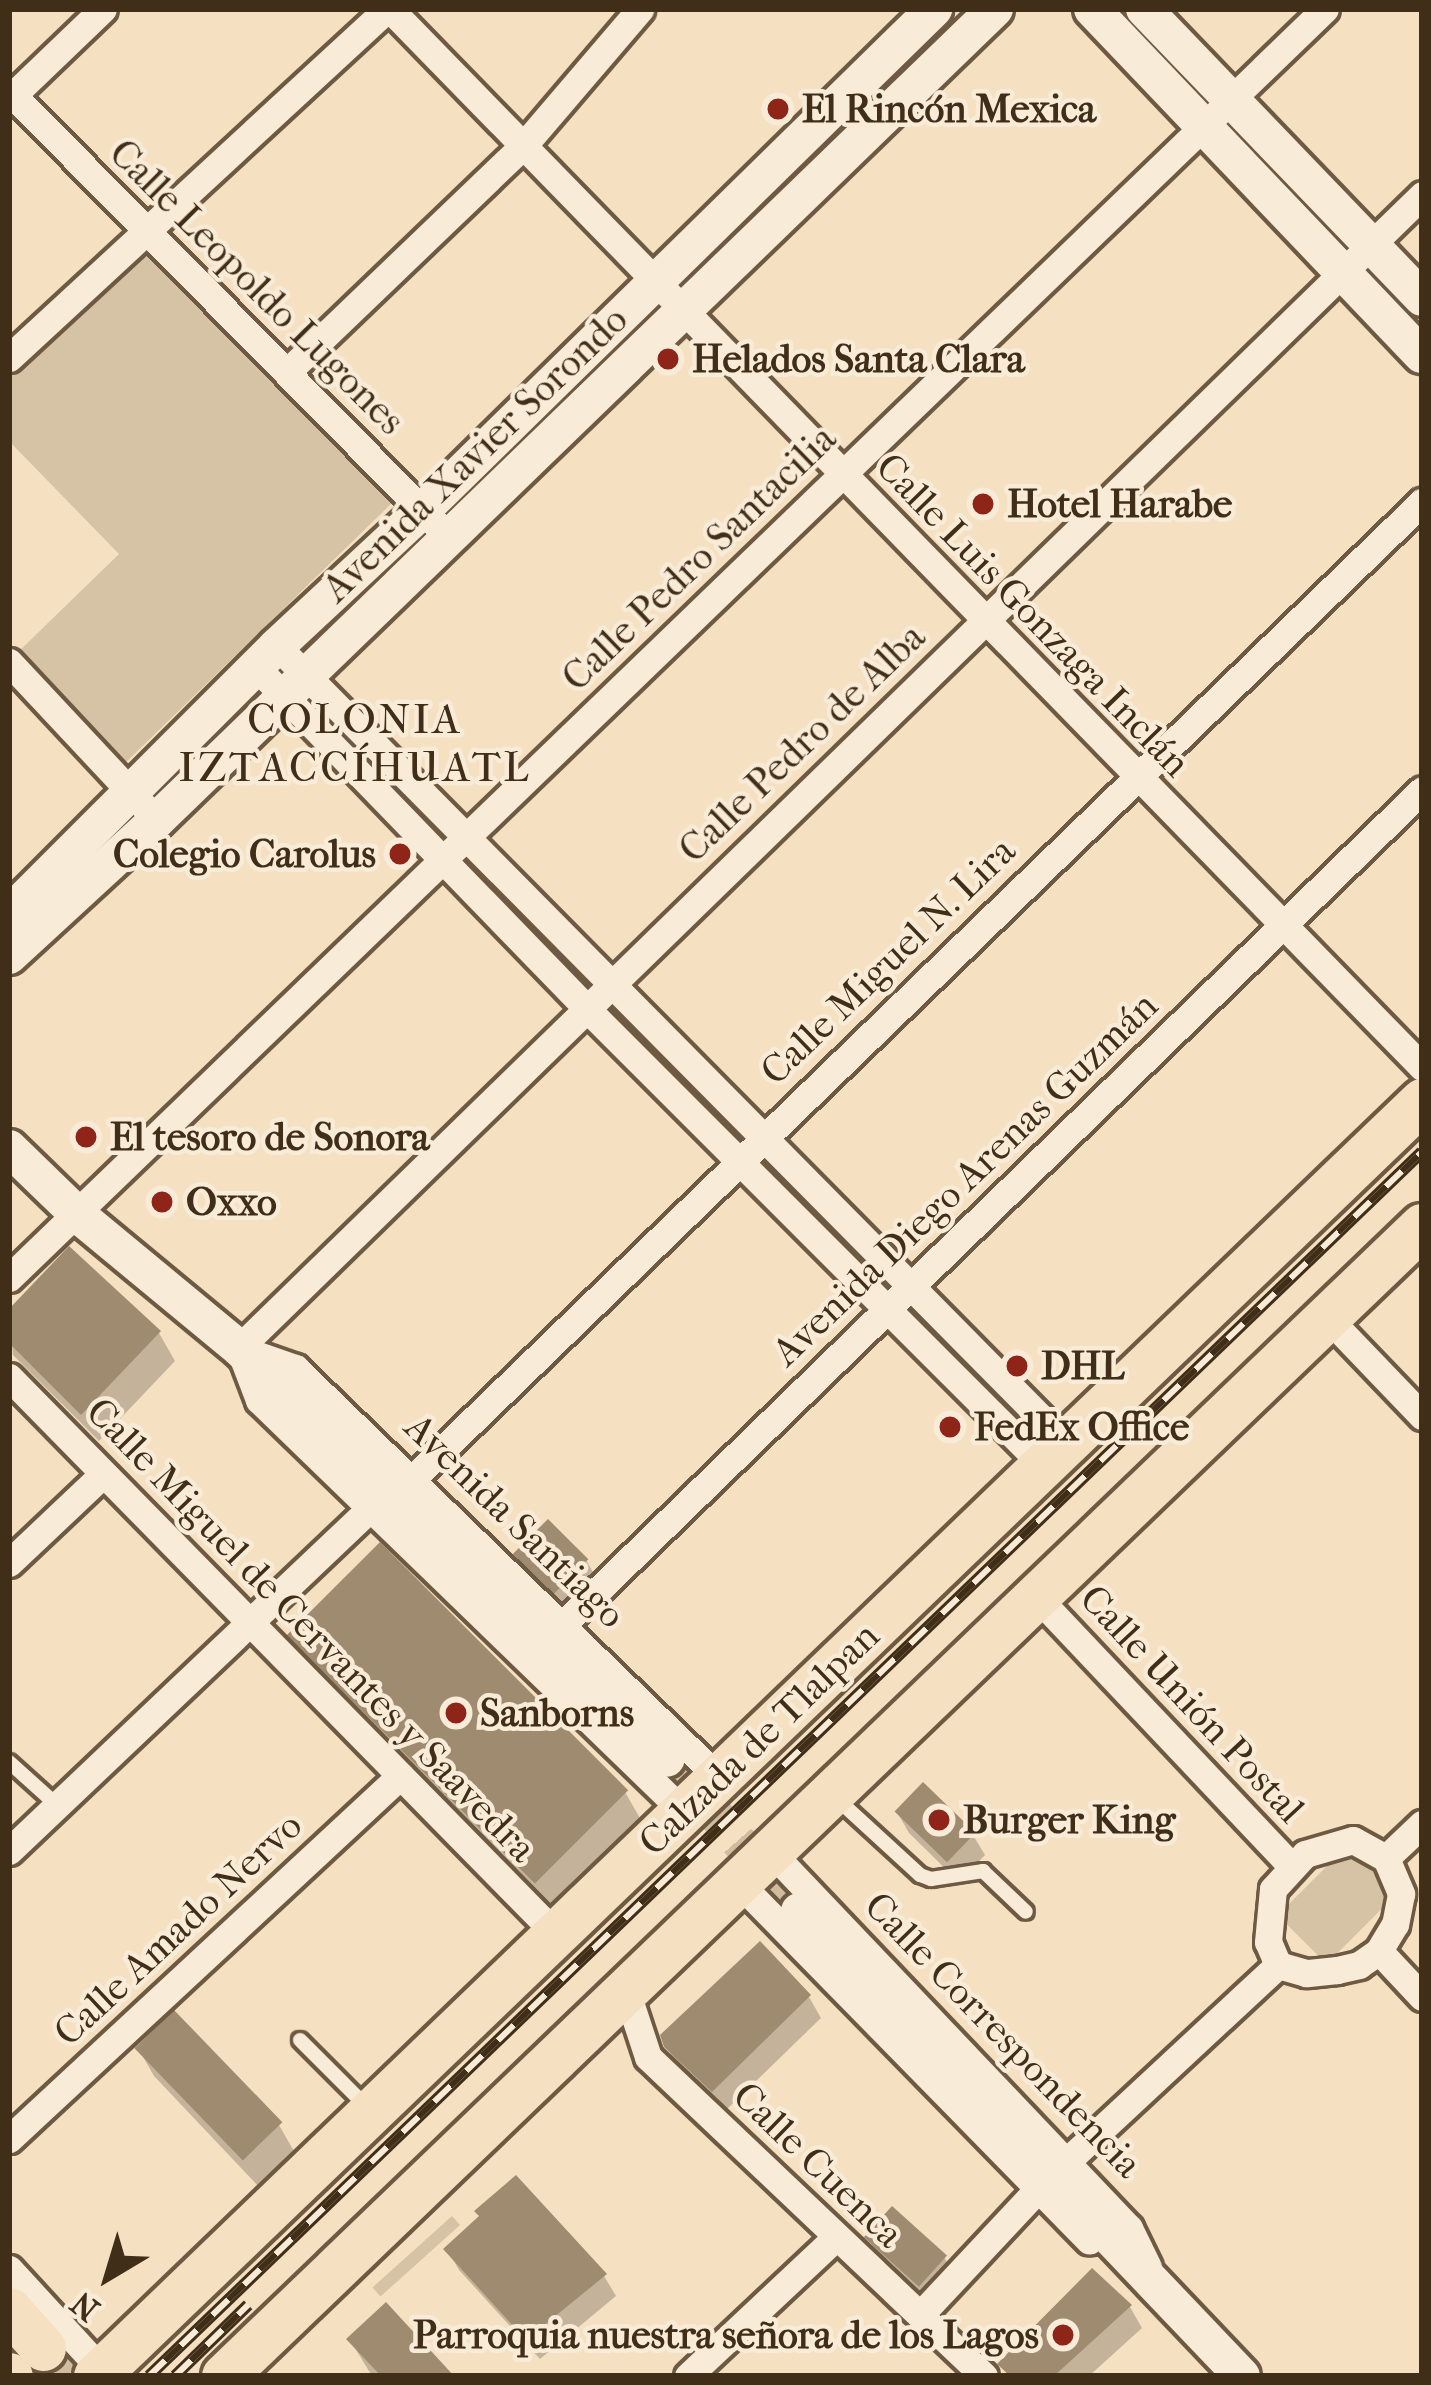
<!DOCTYPE html>
<html>
<head>
<meta charset="utf-8">
<style>
  body { margin:0 }
  #map { position:relative; width:1431px; height:2385px; overflow:hidden; background:#f5e0c1; font-family:"IM FELL French Canon",serif }
  div>[style] { position:absolute }
  [style*='--x'] { left:calc(var(--x)*1px); top:calc(var(--y)*1px); width:calc(var(--w)*1px); rotate:calc(var(--a)*1deg) }
  .green>* { inset:0; background:#d6c2a4; transform-origin:0 0 }
  .shadow>* { inset:0; background:#0003 }
  .building>* { inset:0; background:#9f8b70; transform-origin:0 0 }
  .tertiary-tunnel>* { height:36px; margin-top:-18px; transform-origin:0; background:repeating-linear-gradient(90deg,#d1bc9f 0 36px,transparent 0 54px) }
  .primary-tunnel>* { height:45px; margin-top:-22.5px; transform-origin:0; background:repeating-linear-gradient(90deg,#d1bc9f 0 45px,transparent 0 67px) }
  .roads { filter:drop-shadow(3px 0 #6e5a42) drop-shadow(-3px 0 #6e5a42) drop-shadow(0 3px #6e5a42) drop-shadow(0 -3px #6e5a42) }
  .service>* { height:14px; margin:-7px; padding:0 7px; transform-origin:7px; border-radius:7px; background:#f8ebd7 }
  .minor>* { height:27px; margin:-13.5px; padding:0 13.5px; transform-origin:13.5px; border-radius:13.5px; background:#f8ebd7 }
  .tertiary>* { height:36px; margin:-18px; padding:0 18px; transform-origin:18px; border-radius:18px; background:#f8ebd7 }
  .primary>* { height:45px; margin:-22.5px; padding:0 22.5px; transform-origin:22.5px; border-radius:22.5px; background:#f5e0c1 }
  .trunk>* { height:45px; margin:-22.5px; padding:0 22.5px; transform-origin:22.5px; border-radius:22.5px; background:#f5e0c1 }
  .rail>* { height:12px; margin-top:-6px; transform-origin:0; background:repeating-linear-gradient(90deg,#f8ebd7 0 22px,#412e18 0 44px); box-sizing:border-box; border-block:3px solid #412e18 }
  .dots>* { width:33px; height:33px; translate:-50% -50%; box-sizing:border-box; border:6px solid #f8ebd7; border-radius:50% }
  span { translate:-50% -50%; white-space:nowrap; text-align:center; line-height:1.15; -webkit-text-stroke:9px #f8ebd7; paint-order:stroke }
  .poi-label { font-size:39px; color:#412e18; font-weight:700 }
  .left { translate:0 -50%; text-align:left }
  .right { translate:-100% -50%; text-align:right }
  .street-label { font-size:39px; color:#412e18 }
  .neighbourhood-label { font-size:42px; color:#412e18; letter-spacing:3px }
  .frame { position:absolute; inset:0; border:12px solid #412e18; pointer-events:none }
  .north { position:absolute; left:48px; top:2217px; width:120px; height:120px; -webkit-text-stroke:9px #f8ebd7; paint-order:stroke; rotate:218deg; font-size:33px; font-weight:700; line-height:48px; text-align:center; color:#412e18 }
  .north::after { content:''; display:block; margin:auto; width:42px; height:54px; background:#412e18; clip-path:polygon(50% 0,100% 100%,50% 72%,0 100%) }
</style>
</head>
<body>
<div id="map">
  <div class="green">
    <div style="clip-path:polygon(146px 244px,395px 500px,120px 768px,13px 657px,119px 554px,9px 441px,9px 377px)"></div>
    <div style="left:1347px;top:1846px;width:69px;height:98px;rotate:45deg"></div>
    <div style="left:452px;top:2216px;width:12px;height:107px;rotate:48deg"></div>
  </div>
  <div class="shadow">
    <div style="clip-path:polygon(9px 1314px,159px 1333px,175px 1361px,99px 1441px,13px 1355px)"></div>
    <div style="clip-path:polygon(516px 1554px,586px 1560px,598px 1581px,567px 1612px,528px 1574px)"></div>
    <div style="clip-path:polygon(290px 1634px,625px 1792px,641px 1820px,549px 1910px,306px 1662px)"></div>
    <div style="clip-path:polygon(897px 1812px,973px 1835px,985px 1855px,959px 1882px,909px 1833px)"></div>
    <div style="clip-path:polygon(809px 1997px,821px 2018px,725px 2111px,679px 2068px,666px 2046px)"></div>
    <div style="clip-path:polygon(138px 2048px,279px 2125px,295px 2153px,260px 2188px,154px 2076px)"></div>
    <div style="clip-path:polygon(482px 2218px,604px 2276px,616px 2296px,540px 2359px,459px 2270px,447px 2249px)"></div>
    <div style="clip-path:polygon(868px 2238px,944px 2257px,956px 2278px,930px 2307px,880px 2259px)"></div>
    <div style="clip-path:polygon(1092px 2272px,1130px 2307px,1142px 2328px,1089px 2376px,1008px 2376px,1001px 2364px)"></div>
    <div style="clip-path:polygon(350px 2340px,450px 2376px,372px 2376px)"></div>
  </div>
  <div class="building">
    <div style="clip-path:polygon(69px 1246px,161px 1331px,81px 1415px,9px 1343px,9px 1309px)"></div>
    <div style="left:548px;top:1519px;width:57px;height:50px;rotate:45deg"></div>
    <div style="left:380px;top:1542px;width:351px;height:132px;rotate:45deg"></div>
    <div style="left:923px;top:1782px;width:73px;height:41px;rotate:44deg"></div>
    <div style="clip-path:polygon(760px 1941px,811px 1995px,712px 2092px,664px 2047px,660px 2035px)"></div>
    <div style="left:174px;top:2010px;width:156px;height:55px;rotate:46deg"></div>
    <div style="clip-path:polygon(516px 2175px,607px 2274px,526px 2340px,443px 2249px,479px 2216px,474px 2211px)"></div>
    <div style="left:892px;top:2206px;width:74px;height:42px;rotate:42deg"></div>
    <div style="clip-path:polygon(1092px 2268px,1132px 2305px,1054px 2376px,1010px 2376px,997px 2364px)"></div>
    <div style="clip-path:polygon(386px 2302px,454px 2376px,381px 2376px,346px 2339px)"></div>
  </div>
  <div class="tertiary-tunnel">
    <div style="--x:667;--y:1759;--w:201;--a:49"></div>
  </div>
  <div class="primary-tunnel">
    <div style="--x:43;--y:2348;--w:36;--a:51"></div>
  </div>
  <div class="roads">
    <div class="service">
      <div style="--x:9;--y:1762;--w:64;--a:41.9"></div>
      <div style="--x:836;--y:1798;--w:114;--a:42.5"></div>
      <div style="--x:920;--y:1875;--w:12;--a:20"></div>
      <div style="--x:931;--y:1879;--w:53;--a:-8.7"></div>
      <div style="--x:983;--y:1871;--w:59;--a:43.6"></div>
      <div style="--x:300;--y:2040;--w:92;--a:45"></div>
    </div>
    <div class="minor">
      <div style="--x:390;--y:9;--w:1478;--a:45.71"></div>
      <div style="--x:9;--y:91;--w:608;--a:45.4"></div>
      <div style="--x:9;--y:99;--w:130;--a:-43.8"></div>
      <div style="--x:9;--y:358;--w:514;--a:-42.72"></div>
      <div style="--x:287;--y:372;--w:328;--a:-43.8"></div>
      <div style="--x:524;--y:145;--w:179;--a:-49.5"></div>
      <div style="--x:277;--y:646;--w:1120;--a:45.29"></div>
      <div style="--x:9;--y:662;--w:216;--a:46.9"></div>
      <div style="--x:256;--y:667;--w:475;--a:45.9"></div>
      <div style="--x:586;--y:1008;--w:645;--a:45"></div>
      <div style="--x:9;--y:1278;--w:1828;--a:-43.96"></div>
      <div style="--x:1328;--y:1318;--w:136;--a:46.2"></div>
      <div style="--x:239;--y:1348;--w:1652;--a:-44.26"></div>
      <div style="--x:249;--y:1352;--w:49;--a:19.2"></div>
      <div style="--x:295;--y:1368;--w:588;--a:44.04"></div>
      <div style="--x:243;--y:1358;--w:45;--a:69.1"></div>
      <div style="--x:259;--y:1400;--w:592;--a:44.11"></div>
      <div style="--x:9;--y:1377;--w:784;--a:45.52"></div>
      <div style="--x:411;--y:1480;--w:1407;--a:-44.05"></div>
      <div style="--x:9;--y:1563;--w:129;--a:-43.4"></div>
      <div style="--x:1037;--y:1597;--w:369;--a:46.6"></div>
      <div style="--x:563;--y:1624;--w:1197;--a:-44.15"></div>
      <div style="--x:1353;--y:1840;--w:38;--a:29"></div>
      <div style="--x:1386;--y:1858;--w:39;--a:67"></div>
      <div style="--x:1401;--y:1894;--w:31;--a:101"></div>
      <div style="--x:1395;--y:1924;--w:31;--a:121"></div>
      <div style="--x:1379;--y:1951;--w:24;--a:145"></div>
      <div style="--x:1359;--y:1965;--w:23;--a:167"></div>
      <div style="--x:1337;--y:1970;--w:31;--a:174"></div>
      <div style="--x:1306;--y:1973;--w:29;--a:-164"></div>
      <div style="--x:1278;--y:1965;--w:25;--a:-113"></div>
      <div style="--x:1268;--y:1942;--w:53;--a:-84.6"></div>
      <div style="--x:1273;--y:1889;--w:47;--a:-47.6"></div>
      <div style="--x:1305;--y:1854;--w:50;--a:-16.3"></div>
      <div style="--x:9;--y:1851;--w:498;--a:-43.5"></div>
      <div style="--x:772;--y:1853;--w:518;--a:46.41"></div>
      <div style="--x:1129;--y:2228;--w:43;--a:64"></div>
      <div style="--x:1386;--y:1858;--w:50;--a:-43.4"></div>
      <div style="--x:740;--y:1884;--w:499;--a:45.6"></div>
      <div style="--x:1379;--y:1951;--w:63;--a:46.9"></div>
      <div style="--x:627;--y:1993;--w:67;--a:71.8"></div>
      <div style="--x:648;--y:2057;--w:463;--a:43.5"></div>
      <div style="--x:9;--y:2139;--w:534;--a:-42.87"></div>
      <div style="--x:1066;--y:2162;--w:289;--a:-42.9"></div>
      <div style="--x:9;--y:2269;--w:137;--a:47.4"></div>
      <div style="--x:920;--y:2315;--w:173;--a:-46.9"></div>
      <div style="--x:688;--y:2376;--w:203;--a:-43.2"></div>
    </div>
    <div class="tertiary">
      <div style="--x:1092;--y:9;--w:478;--a:46.4"></div>
      <div style="--x:1144;--y:9;--w:401;--a:46.1"></div>
      <div style="--x:9;--y:914;--w:379;--a:-45"></div>
      <div style="--x:277;--y:646;--w:200;--a:-43"></div>
      <div style="--x:423;--y:510;--w:716;--a:-44.43"></div>
      <div style="--x:9;--y:956;--w:201;--a:-42.6"></div>
      <div style="--x:157;--y:820;--w:1166;--a:-44.06"></div>
      <div style="--x:9;--y:1148;--w:95;--a:44.1"></div>
      <div style="--x:77;--y:1214;--w:210;--a:39.6"></div>
      <div style="--x:239;--y:1348;--w:593;--a:43.84"></div>
      <div style="--x:799;--y:1911;--w:642;--a:46.39"></div>
    </div>
    <div class="primary">
      <div style="--x:9;--y:2310;--w:51;--a:48.2"></div>
      <div style="--x:9;--y:2375;--w:1;--a:45"></div>
    </div>
    <div class="trunk">
      <div style="--x:96;--y:2376;--w:1840;--a:-43.88"></div>
      <div style="--x:224;--y:2376;--w:1661;--a:-43.83"></div>
    </div>
  </div>
  <div class="rail">
    <div style="--x:149;--y:2376;--w:1766;--a:-43.88"></div>
    <div style="--x:175;--y:2376;--w:102;--a:-44.2"></div>
  </div>
  <div class="dots">
    <div style="left:778px;top:109px;background:#8f2418"></div>
    <div style="left:668px;top:359px;background:#8f2418"></div>
    <div style="left:983px;top:504px;background:#8f2418"></div>
    <div style="left:400px;top:854px;background:#8f2418"></div>
    <div style="left:86px;top:1137px;background:#8f2418"></div>
    <div style="left:162px;top:1202px;background:#8f2418"></div>
    <div style="left:1017px;top:1366px;background:#8f2418"></div>
    <div style="left:950px;top:1427px;background:#8f2418"></div>
    <div style="left:456px;top:1713px;background:#8f2418"></div>
    <div style="left:939px;top:1820px;background:#8f2418"></div>
    <div style="left:1063px;top:2335px;background:#8f2418"></div>
  </div>
  <div class="poi-label">
    <span class="left" style="left:802px;top:109px">El Rincón Mexica</span>
    <span class="left" style="left:692px;top:359px">Helados Santa Clara</span>
    <span class="left" style="left:1007px;top:504px">Hotel Harabe</span>
    <span class="right" style="left:376px;top:854px">Colegio Carolus</span>
    <span class="left" style="left:110px;top:1137px">El tesoro de Sonora</span>
    <span class="left" style="left:186px;top:1202px">Oxxo</span>
    <span class="left" style="left:1041px;top:1366px">DHL</span>
    <span class="left" style="left:974px;top:1427px">FedEx Office</span>
    <span class="left" style="left:480px;top:1713px">Sanborns</span>
    <span class="left" style="left:963px;top:1820px">Burger King</span>
    <span class="right" style="left:1039px;top:2335px">Parroquia nuestra señora de los Lagos</span>
  </div>
  <div class="street-label">
    <span style="left:257px;top:287px;rotate:45deg">Calle Leopoldo Lugones</span>
    <span style="left:475px;top:454px;rotate:-44deg">Avenida Xavier Sorondo</span>
    <span style="left:699px;top:558px;rotate:-44deg">Calle Pedro Santacilia</span>
    <span style="left:1033px;top:615px;rotate:46deg">Calle Luis Gonzaga Inclán</span>
    <span style="left:802px;top:743px;rotate:-44deg">Calle Pedro de Alba</span>
    <span style="left:888px;top:961px;rotate:-44deg">Calle Miguel N. Lira</span>
    <span style="left:965px;top:1179px;rotate:-44deg">Avenida Diego Arenas Guzmán</span>
    <span style="left:515px;top:1521px;rotate:44deg">Avenida Santiago</span>
    <span style="left:311px;top:1630px;rotate:46deg">Calle Miguel de Cervantes y Saavedra</span>
    <span style="left:1192px;top:1704px;rotate:47deg">Calle Unión Postal</span>
    <span style="left:759px;top:1739px;rotate:-44deg">Calzada de Tlalpan</span>
    <span style="left:178px;top:1929px;rotate:-43deg">Calle Amado Nervo</span>
    <span style="left:1003px;top:2035px;rotate:46deg">Calle Correspondencia</span>
    <span style="left:818px;top:2165px;rotate:44deg">Calle Cuenca</span>
  </div>
  <div class="neighbourhood-label">
    <span style="left:355px;top:744px">COLONIA<br>IZTACCÍHUATL</span>
  </div>
  <div class="frame"></div>
  <div class="north">N</div>
</div>
</body>
</html>
